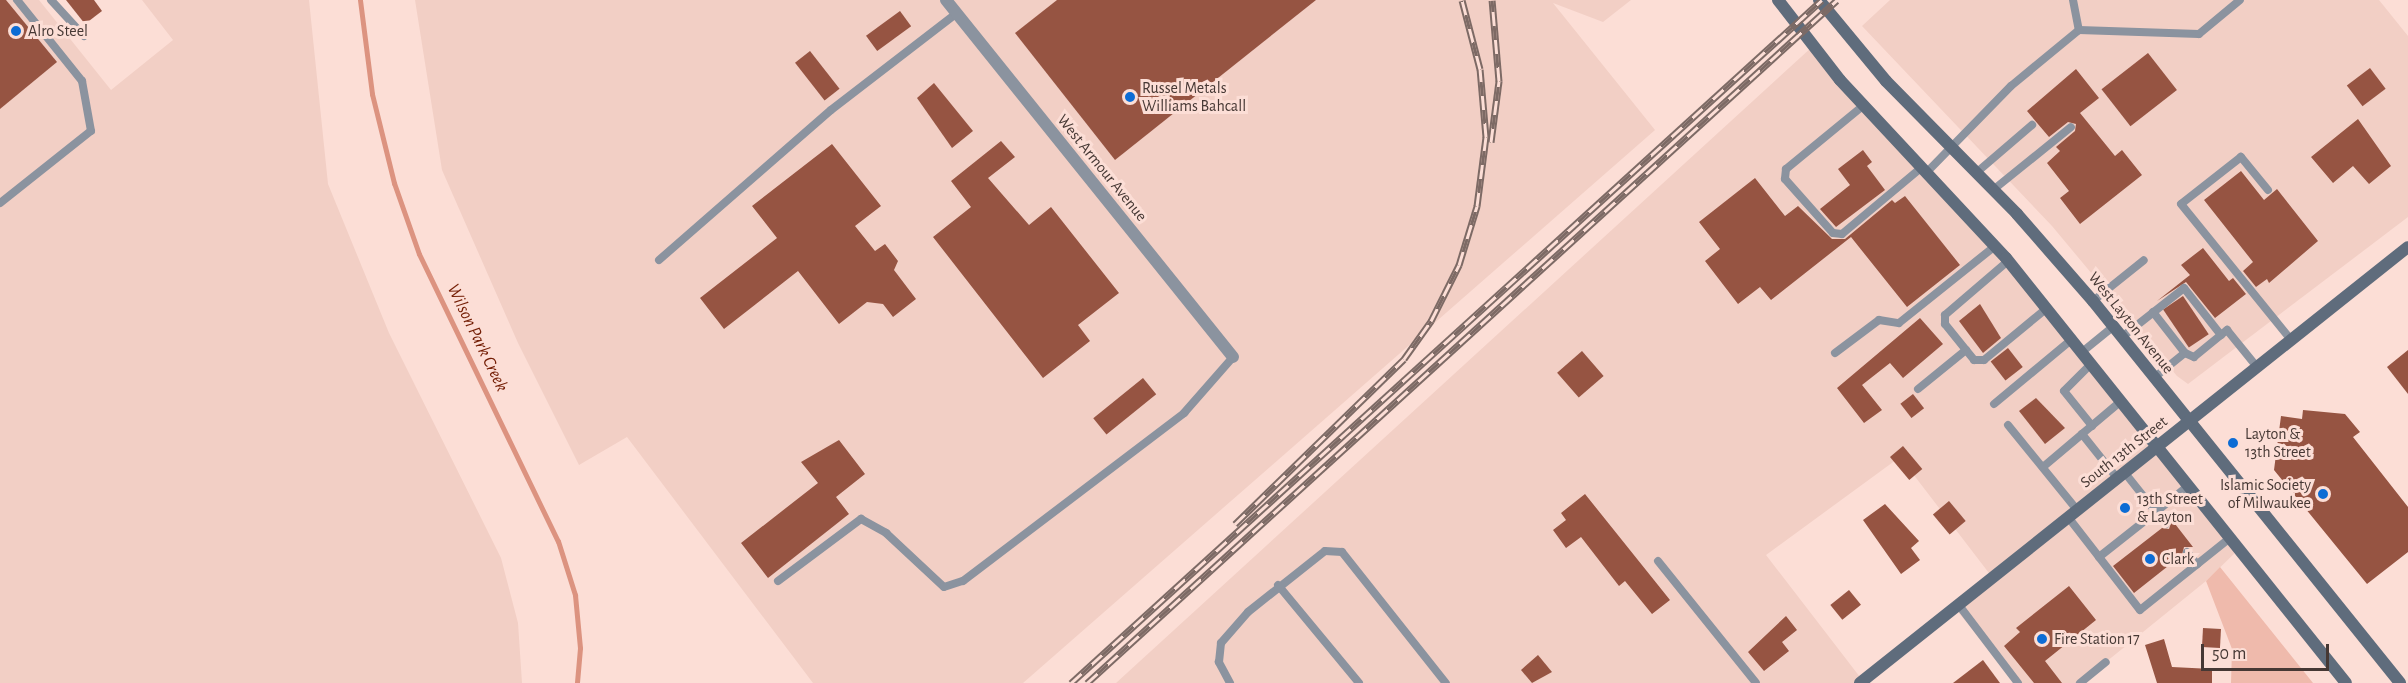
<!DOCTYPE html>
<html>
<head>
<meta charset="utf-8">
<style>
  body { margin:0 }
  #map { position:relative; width:2408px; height:683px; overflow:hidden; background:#fcded6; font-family:"Alegreya Sans",sans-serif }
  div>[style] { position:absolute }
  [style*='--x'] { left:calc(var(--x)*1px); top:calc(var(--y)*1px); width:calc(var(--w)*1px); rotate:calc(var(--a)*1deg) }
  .built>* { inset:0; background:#f2cfc5 }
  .green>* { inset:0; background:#efbaac }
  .stream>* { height:5px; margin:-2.5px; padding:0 2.5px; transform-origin:2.5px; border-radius:2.5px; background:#dc9380 }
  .building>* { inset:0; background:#965442; transform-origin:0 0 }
  .lane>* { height:8px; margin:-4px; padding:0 4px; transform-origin:4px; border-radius:4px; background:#8b939f }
  .street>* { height:12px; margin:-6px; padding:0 6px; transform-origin:6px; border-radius:6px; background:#8b939f }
  .secondary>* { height:12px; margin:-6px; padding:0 6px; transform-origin:6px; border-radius:6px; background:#5f6c7c }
  .rail>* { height:7px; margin-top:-3.5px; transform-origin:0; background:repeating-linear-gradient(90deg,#fcded6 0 14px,#7d6a65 0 28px); box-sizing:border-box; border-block:2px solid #7d6a65 }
  .dots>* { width:16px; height:16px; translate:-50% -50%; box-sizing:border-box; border:3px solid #fcded6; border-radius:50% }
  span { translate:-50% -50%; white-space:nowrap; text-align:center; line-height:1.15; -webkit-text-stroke:6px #fcded6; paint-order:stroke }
  .poi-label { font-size:16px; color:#463834 }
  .left { translate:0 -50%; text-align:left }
  .right { translate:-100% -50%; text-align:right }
  .street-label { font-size:16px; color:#463834 }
  .water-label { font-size:18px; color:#741e05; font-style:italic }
  .scale { position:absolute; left:2201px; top:644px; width:128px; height:27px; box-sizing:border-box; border:3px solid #463834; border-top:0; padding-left:8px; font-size:18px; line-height:21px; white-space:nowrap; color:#463834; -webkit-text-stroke:4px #fcded6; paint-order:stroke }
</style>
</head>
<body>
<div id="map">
  <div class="built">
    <div style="clip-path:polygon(0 0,39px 0,111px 90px,173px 40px,142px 0,309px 0,328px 184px,389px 333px,501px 558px,518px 623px,522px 683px,0 683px)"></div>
    <div style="clip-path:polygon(415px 0,1631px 0,1603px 22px,1553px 3px,1655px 130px,1023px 683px,813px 683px,627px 437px,579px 465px,518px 343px,442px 170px)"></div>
    <div style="clip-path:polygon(1890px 0,2379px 0,2408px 36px,2408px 217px,2188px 384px,2177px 376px,2052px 226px,1862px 26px)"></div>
    <div style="clip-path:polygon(1812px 47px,2006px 258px,2239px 549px,2206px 581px,2080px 683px,2016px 683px,1954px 607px,1992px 577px,1900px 457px,1766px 555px,1863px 681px,1860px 683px,1116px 683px)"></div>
  </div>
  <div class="green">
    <div style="clip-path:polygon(2220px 567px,2313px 683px,2231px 683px,2232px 649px,2206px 581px)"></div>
  </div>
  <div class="stream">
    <div style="--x:360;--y:0;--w:95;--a:82.7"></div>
    <div style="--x:372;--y:94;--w:92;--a:76.1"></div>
    <div style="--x:394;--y:183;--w:75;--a:70.6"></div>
    <div style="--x:419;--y:254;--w:319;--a:64.2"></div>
    <div style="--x:558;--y:541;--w:57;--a:72.5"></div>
    <div style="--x:575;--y:595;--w:53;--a:84.6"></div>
    <div style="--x:580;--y:648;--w:35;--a:95"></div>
  </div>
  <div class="building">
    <div style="clip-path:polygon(0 0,6px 0,57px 62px,0 109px)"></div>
    <div style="clip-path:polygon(66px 0,94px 0,102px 11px,85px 24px)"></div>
    <div style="clip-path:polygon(1057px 0,1316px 0,1115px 160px,1015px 33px)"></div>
    <div style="left:900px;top:11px;width:19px;height:42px;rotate:54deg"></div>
    <div style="left:810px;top:51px;width:48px;height:19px;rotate:52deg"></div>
    <div style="left:2148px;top:53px;width:47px;height:59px;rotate:52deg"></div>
    <div style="left:2370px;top:68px;width:26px;height:29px;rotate:53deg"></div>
    <div style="clip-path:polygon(2076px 69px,2099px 98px,2080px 113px,2115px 156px,2122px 150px,2142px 175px,2080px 224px,2060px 198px,2069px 191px,2047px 163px,2060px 151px,2056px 147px,2075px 131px,2076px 124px,2068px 122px,2049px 137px,2027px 111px)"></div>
    <div style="clip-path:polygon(934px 83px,973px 131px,952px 148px,917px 98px)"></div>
    <div style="clip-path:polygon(2358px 119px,2391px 166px,2369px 184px,2353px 166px,2333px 183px,2311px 157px)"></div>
    <div style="clip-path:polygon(1001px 141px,1015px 157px,988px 178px,1029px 225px,1051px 207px,1119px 293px,1078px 325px,1090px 341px,1043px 378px,933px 237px,971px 207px,951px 181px)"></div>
    <div style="clip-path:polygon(832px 144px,881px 206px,855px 226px,875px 251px,885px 244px,898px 261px,894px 270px,916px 299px,893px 317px,883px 304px,867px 302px,839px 324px,798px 271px,724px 329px,700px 298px,777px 238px,752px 206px)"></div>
    <div style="clip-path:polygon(1863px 150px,1872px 162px,1867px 166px,1885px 190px,1836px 227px,1820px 209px,1850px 185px,1838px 169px)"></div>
    <div style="clip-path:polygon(2241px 171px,2264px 200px,2277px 189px,2318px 241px,2269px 283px,2267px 279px,2256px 287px,2243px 271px,2253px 262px,2204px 200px)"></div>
    <div style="clip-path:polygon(1755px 178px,1785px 216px,1798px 206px,1832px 239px,1845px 239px,1892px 200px,1895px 203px,1905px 196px,1960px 265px,1907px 307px,1851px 237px,1771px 300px,1760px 287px,1738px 304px,1705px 261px,1720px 249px,1699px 222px)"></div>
    <div style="clip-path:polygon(2203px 248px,2229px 281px,2233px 278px,2246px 294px,2215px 318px,2186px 282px,2157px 301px,2190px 275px,2181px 265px)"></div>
    <div style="left:2183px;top:296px;width:46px;height:24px;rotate:56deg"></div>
    <div style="clip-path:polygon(1980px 304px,2001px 338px,1983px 353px,1959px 321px)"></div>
    <div style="clip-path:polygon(1920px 318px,1943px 344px,1903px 378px,1890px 363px,1862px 385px,1882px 410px,1864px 423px,1837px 388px)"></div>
    <div style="left:2008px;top:348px;width:24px;height:22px;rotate:52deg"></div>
    <div style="clip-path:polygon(2408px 350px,2408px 394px,2387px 367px)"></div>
    <div style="left:1582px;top:351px;width:33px;height:33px;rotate:49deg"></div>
    <div style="left:1143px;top:378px;width:21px;height:64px;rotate:51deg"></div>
    <div style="left:1913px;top:394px;width:18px;height:16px;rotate:52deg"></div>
    <div style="clip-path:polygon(2036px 398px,2065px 428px,2045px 444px,2019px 411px)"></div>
    <div style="clip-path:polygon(2303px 410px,2345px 414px,2360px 432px,2353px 437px,2408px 507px,2408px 552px,2367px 584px,2274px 470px,2281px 416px,2302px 419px)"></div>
    <div style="clip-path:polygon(839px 440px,865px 474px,836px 497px,849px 514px,768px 578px,741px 543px,818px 483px,801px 462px)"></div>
    <div style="left:1903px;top:446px;width:30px;height:17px;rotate:50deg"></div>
    <div style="clip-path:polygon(1585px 494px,1670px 600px,1652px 614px,1625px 581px,1619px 586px,1581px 537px,1566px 548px,1553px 530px,1566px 520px,1561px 513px)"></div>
    <div style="left:1949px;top:501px;width:26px;height:21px;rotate:50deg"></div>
    <div style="clip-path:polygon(1885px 504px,1919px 541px,1911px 548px,1920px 560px,1901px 574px,1863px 520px)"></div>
    <div style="clip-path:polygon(2172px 520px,2193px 547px,2184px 547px,2182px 555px,2134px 593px,2113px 566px,2162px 528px,2169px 529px)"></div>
    <div style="clip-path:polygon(2069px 586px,2096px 620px,2045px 661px,2062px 683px,2034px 683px,2004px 646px,2020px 632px,2016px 628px)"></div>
    <div style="left:1849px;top:590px;width:19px;height:24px;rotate:51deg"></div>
    <div style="clip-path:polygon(1786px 616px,1797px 630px,1782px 642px,1789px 651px,1764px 671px,1748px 652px)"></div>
    <div style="left:2203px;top:628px;width:18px;height:19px;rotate:3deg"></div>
    <div style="clip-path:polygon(2164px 639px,2172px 667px,2212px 669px,2212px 683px,2157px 683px,2145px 645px)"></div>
    <div style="clip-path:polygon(1538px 655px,1552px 672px,1532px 683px,1521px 670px)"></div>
    <div style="clip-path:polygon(1983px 660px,2000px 683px,1953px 683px)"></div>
  </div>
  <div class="lane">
    <div style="--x:51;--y:0;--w:49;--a:47.5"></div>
    <div style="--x:2073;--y:0;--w:31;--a:79"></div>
    <div style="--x:1864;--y:105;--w:101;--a:140.6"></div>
    <div style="--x:1786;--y:169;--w:10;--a:96"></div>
    <div style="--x:1785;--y:179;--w:72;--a:48.4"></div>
    <div style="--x:1833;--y:233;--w:9;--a:6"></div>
    <div style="--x:1842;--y:234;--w:104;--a:-39.9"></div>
    <div style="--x:1927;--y:172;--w:120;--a:-45.7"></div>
    <div style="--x:2011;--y:86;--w:88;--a:-39.5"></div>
    <div style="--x:2079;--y:30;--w:120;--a:1.9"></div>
    <div style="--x:2199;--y:34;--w:53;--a:-39.7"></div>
    <div style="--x:1976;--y:173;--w:74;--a:-40.6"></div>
    <div style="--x:1993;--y:190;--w:100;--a:-38.9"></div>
    <div style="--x:2268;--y:190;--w:43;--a:-129.3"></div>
    <div style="--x:2241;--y:157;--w:76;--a:141.9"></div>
    <div style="--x:2181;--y:204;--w:175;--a:51"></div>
    <div style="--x:0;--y:203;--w:116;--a:-38.4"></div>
    <div style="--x:91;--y:131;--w:51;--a:-100.2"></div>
    <div style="--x:82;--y:81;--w:104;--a:-128.7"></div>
    <div style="--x:659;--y:260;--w:228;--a:-41.1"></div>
    <div style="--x:831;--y:110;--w:159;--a:-37.6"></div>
    <div style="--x:2008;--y:261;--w:83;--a:139.4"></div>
    <div style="--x:1945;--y:315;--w:9;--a:90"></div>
    <div style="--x:1945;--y:324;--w:33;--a:51"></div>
    <div style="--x:1966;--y:350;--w:13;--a:51"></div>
    <div style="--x:1974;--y:360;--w:10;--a:0"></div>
    <div style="--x:1984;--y:360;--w:82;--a:-39.5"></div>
    <div style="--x:2093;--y:301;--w:65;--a:-38.8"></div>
    <div style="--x:2153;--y:312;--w:52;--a:52"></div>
    <div style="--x:2185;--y:353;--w:10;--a:24"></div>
    <div style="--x:2194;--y:357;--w:43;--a:-39.3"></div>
    <div style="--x:2227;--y:330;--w:48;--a:51"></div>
    <div style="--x:2122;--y:337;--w:79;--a:-38.3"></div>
    <div style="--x:2184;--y:288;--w:60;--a:51.8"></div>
    <div style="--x:2082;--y:352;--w:41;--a:-39.1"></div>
    <div style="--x:1835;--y:353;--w:55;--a:-36.9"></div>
    <div style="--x:1879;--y:320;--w:20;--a:9"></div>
    <div style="--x:1899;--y:323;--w:123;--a:-38.7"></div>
    <div style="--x:2091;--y:364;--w:38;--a:135"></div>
    <div style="--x:2064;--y:391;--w:45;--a:51.3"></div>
    <div style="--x:2155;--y:377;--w:38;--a:-39"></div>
    <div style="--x:1918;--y:389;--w:62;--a:-39.1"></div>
    <div style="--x:1994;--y:404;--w:100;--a:-39.7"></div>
    <div style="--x:2008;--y:425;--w:109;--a:50.9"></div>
    <div style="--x:2082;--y:434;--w:51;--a:-40.2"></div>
    <div style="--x:2043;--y:467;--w:51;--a:-40.2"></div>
    <div style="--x:2082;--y:434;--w:56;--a:51.5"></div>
    <div style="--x:2068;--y:517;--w:51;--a:52.2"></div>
    <div style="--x:2099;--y:557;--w:73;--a:-38.3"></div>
    <div style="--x:2156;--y:512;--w:50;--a:-128.5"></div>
    <div style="--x:2166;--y:524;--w:16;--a:-130"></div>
    <div style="--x:2156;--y:512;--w:43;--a:-39.3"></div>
    <div style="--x:2187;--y:552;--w:16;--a:50"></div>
    <div style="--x:2099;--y:557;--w:67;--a:52.3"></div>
    <div style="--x:2140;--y:610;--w:115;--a:-38.7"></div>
    <div style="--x:1658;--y:561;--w:156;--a:51.2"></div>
    <div style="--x:778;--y:581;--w:104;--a:-36.8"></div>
    <div style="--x:861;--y:519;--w:29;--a:29"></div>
    <div style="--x:886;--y:533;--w:79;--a:43"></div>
    <div style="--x:944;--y:587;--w:20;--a:-18"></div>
    <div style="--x:963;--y:581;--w:278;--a:-37.2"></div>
    <div style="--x:1184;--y:413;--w:74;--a:-48.8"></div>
    <div style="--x:1278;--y:585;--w:127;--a:50.4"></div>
    <div style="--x:1958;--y:604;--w:99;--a:52.8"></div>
    <div style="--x:1230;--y:683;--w:24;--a:-118"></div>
    <div style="--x:1219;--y:662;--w:19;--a:-84"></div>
    <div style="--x:1221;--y:643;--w:41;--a:-48.9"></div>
    <div style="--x:1248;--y:612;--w:98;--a:-38.4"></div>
    <div style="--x:1325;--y:551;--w:17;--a:3"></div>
    <div style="--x:1342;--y:552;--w:167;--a:51.6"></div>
    <div style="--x:2080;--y:683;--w:33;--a:-39"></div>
  </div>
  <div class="street">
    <div style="--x:946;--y:0;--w:458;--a:51.2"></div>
  </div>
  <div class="secondary">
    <div style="--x:1778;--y:0;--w:101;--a:52.2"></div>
    <div style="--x:1840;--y:80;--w:243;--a:47"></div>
    <div style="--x:2006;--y:258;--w:544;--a:51.34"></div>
    <div style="--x:1819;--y:0;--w:105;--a:50.4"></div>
    <div style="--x:1886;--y:81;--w:187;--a:45.4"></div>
    <div style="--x:2017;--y:214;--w:116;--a:48.9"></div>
    <div style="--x:2093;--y:301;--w:490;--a:51.2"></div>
    <div style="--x:1860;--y:683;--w:700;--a:-38.51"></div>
  </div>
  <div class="rail">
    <div style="--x:1491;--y:142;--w:62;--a:-82.5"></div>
    <div style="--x:1499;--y:81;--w:81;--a:-94.9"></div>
    <div style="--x:1235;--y:524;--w:236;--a:-44.3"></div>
    <div style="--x:1404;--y:359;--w:47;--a:-54.6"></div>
    <div style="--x:1431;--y:321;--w:63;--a:-63.4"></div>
    <div style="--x:1459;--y:265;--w:62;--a:-73"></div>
    <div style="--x:1477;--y:206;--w:70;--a:-82.6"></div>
    <div style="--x:1486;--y:137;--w:68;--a:-95"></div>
    <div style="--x:1480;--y:69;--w:71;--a:-104.6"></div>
    <div style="--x:1071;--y:683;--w:1015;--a:-42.29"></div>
    <div style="--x:1087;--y:683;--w:1014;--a:-42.32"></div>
  </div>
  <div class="dots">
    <div style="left:16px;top:31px;background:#0d6cd4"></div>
    <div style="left:1130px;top:97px;background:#0d6cd4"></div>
    <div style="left:2233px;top:443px;background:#0d6cd4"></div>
    <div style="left:2323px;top:494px;background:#0d6cd4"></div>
    <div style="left:2125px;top:508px;background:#0d6cd4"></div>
    <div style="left:2150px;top:559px;background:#0d6cd4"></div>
    <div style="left:2042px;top:639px;background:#0d6cd4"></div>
  </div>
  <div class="poi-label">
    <span class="left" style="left:28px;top:31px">Alro Steel</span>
    <span class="left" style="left:1142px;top:97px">Russel Metals<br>Williams Bahcall</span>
    <span class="left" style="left:2245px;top:443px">Layton &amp;<br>13th Street</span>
    <span class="right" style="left:2311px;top:494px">Islamic Society<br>of Milwaukee</span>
    <span class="left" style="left:2137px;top:508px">13th Street<br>&amp; Layton</span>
    <span class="left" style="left:2162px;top:559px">Clark</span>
    <span class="left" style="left:2054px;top:639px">Fire Station 17</span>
  </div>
  <div class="street-label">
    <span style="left:1102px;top:168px;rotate:51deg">West Armour Avenue</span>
    <span style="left:2131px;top:323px;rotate:51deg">West Layton Avenue</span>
    <span style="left:2124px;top:452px;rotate:-38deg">South 13th Street</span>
  </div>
  <div class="water-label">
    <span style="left:477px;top:338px;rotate:64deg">Wilson Park Creek</span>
  </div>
  <div class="scale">50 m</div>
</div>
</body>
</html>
